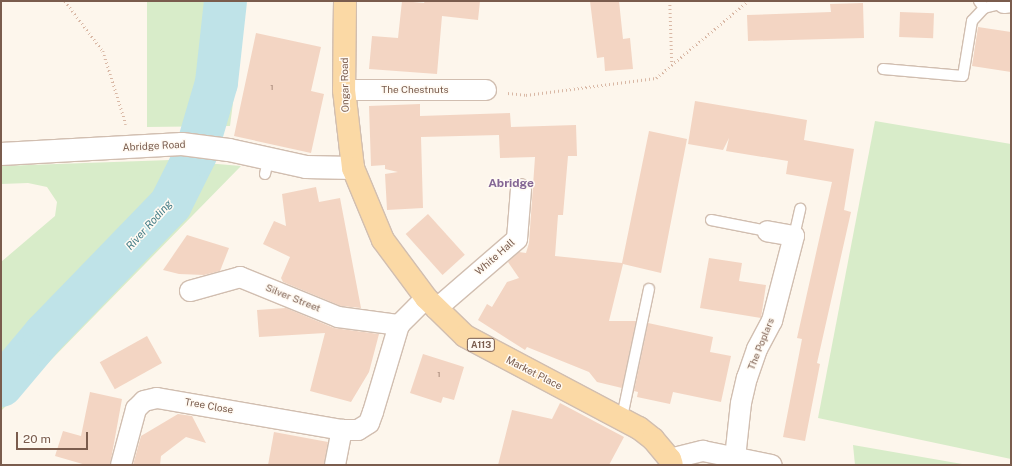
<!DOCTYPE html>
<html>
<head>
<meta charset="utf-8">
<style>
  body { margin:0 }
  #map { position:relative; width:1012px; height:466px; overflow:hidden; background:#fdf6ec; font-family:"Public Sans",sans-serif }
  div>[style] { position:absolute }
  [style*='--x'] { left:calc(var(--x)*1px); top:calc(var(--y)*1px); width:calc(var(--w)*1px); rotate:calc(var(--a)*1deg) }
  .green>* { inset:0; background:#d8ecc9 }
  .river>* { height:43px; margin:-21.5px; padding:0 21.5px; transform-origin:21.5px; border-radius:21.5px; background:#bfe3e8 }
  .building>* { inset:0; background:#f3d5c3; transform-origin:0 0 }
  .path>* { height:2.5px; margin-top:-1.25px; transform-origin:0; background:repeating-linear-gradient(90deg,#d9b8a5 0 1px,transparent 0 4px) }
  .roads { filter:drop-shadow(1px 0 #d1beb0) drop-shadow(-1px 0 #d1beb0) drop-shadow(0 1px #d1beb0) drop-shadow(0 -1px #d1beb0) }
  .lane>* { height:10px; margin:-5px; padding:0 5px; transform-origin:5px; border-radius:5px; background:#fff }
  .street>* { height:20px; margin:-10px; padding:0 10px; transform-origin:10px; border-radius:10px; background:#fff }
  .secondary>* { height:22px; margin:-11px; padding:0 11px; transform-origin:11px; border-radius:11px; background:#fff }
  .primary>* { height:22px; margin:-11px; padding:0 11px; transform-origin:11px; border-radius:11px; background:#fbd9a5 }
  span { translate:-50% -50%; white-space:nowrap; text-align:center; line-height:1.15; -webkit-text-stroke:3px #fffaf3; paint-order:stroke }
  .number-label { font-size:8px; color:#987a6a }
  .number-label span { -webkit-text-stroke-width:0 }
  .shield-label span { padding:1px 3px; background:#fffaf3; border:1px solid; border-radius:3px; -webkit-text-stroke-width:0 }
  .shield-label { font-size:9px; color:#7a5c4d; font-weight:700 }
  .street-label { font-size:10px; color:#7a5c4d }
  .water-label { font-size:11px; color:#437c86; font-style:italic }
  .quarter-label { font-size:12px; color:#846695; font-weight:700 }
  .frame { position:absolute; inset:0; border:2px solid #7a5c4d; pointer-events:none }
  .scale { position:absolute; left:16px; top:432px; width:72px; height:18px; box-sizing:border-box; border:2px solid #7a5c4d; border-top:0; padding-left:5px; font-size:12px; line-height:14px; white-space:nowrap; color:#7a5c4d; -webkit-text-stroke:3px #fffaf3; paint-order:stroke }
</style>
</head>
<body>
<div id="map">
  <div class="green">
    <div style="clip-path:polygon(147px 1px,246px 1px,230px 126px,147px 127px)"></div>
    <div style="clip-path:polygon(875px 121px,1011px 144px,1011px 459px,818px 418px)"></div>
    <div style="clip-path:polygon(170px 160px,241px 166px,1px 411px,1px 262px,55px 216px,57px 202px,47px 187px,28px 183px,1px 184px,1px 166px)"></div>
    <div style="clip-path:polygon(853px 445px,968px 465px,855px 465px)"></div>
  </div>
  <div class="river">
    <div style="--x:1;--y:385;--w:67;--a:-49.9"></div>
    <div style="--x:44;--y:334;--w:181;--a:-45.9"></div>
    <div style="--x:170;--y:204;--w:56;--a:-63.4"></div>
    <div style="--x:195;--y:154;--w:75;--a:-73.7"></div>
    <div style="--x:216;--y:82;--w:81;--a:-83.7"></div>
  </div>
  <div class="building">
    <div style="clip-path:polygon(402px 1px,424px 3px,425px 1px,480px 1px,478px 20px,442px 16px,437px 74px,369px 69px,372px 36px,398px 38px)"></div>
    <div style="clip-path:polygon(590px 1px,619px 1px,623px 39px,630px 38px,633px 69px,605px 71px,604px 57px,597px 58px)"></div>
    <div style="clip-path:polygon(863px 3px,864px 38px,748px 41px,747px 15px,831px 12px,830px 4px)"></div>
    <div style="left:900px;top:12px;width:34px;height:25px;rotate:2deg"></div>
    <div style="clip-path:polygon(978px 27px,1011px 32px,1011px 72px,972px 66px)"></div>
    <div style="clip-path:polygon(256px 33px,321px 47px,311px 91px,324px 94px,311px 153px,234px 136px)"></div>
    <div style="clip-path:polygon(695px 101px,807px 120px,804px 140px,854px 149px,844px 210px,851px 212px,817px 363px,820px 364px,805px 441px,783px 437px,802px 339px,797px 338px,832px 182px,786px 174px,788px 161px,726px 151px,729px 138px,723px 150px,688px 144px)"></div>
    <div style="clip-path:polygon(420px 104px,420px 116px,510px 113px,511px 127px,576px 125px,577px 156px,568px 156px,563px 215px,558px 215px,555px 256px,622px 263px,649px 131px,687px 139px,661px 273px,623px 264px,609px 321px,636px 321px,622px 388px,597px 382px,589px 372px,527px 347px,525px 350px,478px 320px,487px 304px,492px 307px,507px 282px,519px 278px,508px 262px,519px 252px,526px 253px,529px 243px,535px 157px,500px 158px,499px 135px,421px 137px,423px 208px,387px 210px,385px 174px,398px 172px,385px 169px,385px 165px,371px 166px,369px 106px)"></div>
    <div style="clip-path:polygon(316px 187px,319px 202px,340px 198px,361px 308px,341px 306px,283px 282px,281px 278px,290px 257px,263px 244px,274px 221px,286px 226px,282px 194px)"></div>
    <div style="left:428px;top:214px;width:55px;height:30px;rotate:48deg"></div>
    <div style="clip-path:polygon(187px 235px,229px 248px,220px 271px,204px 275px,179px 274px,163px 270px)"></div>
    <div style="clip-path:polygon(709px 258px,742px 263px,739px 281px,766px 285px,761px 318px,700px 308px)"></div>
    <div style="clip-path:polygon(286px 308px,334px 328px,379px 334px,369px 372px,351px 402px,310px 391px,325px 333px,259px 337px,257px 310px)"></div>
    <div style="clip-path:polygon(648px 323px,713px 337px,710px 352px,731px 356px,721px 402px,673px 392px,670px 404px,637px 397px,638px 392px,634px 391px)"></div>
    <div style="left:147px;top:336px;width:31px;height:54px;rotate:61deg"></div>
    <div style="clip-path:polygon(423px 354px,464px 367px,454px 400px,443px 397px,441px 403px,410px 393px)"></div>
    <div style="clip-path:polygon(90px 392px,122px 399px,110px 465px,86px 465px,55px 456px,63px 431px,81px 436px)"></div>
    <div style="clip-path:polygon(560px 403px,624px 437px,609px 465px,498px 465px,512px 410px,552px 419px)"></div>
    <div style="clip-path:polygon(178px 414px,192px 416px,206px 443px,186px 437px,161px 456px,160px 465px,133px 465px,141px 436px)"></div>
    <div style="clip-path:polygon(274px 432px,328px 442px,324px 465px,268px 465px)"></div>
  </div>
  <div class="path">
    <div style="--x:65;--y:1;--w:63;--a:52.8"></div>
    <div style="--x:103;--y:51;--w:77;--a:72.5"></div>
    <div style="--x:670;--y:1;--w:62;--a:88.2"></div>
    <div style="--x:508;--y:93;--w:18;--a:6"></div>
    <div style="--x:526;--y:95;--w:131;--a:-7.5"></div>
    <div style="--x:656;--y:78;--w:120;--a:-39.9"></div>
  </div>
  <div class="roads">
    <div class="lane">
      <div style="--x:979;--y:1;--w:9;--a:54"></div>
      <div style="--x:984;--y:8;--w:21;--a:-14"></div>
      <div style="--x:883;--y:69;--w:80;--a:5"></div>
      <div style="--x:963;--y:76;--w:56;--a:-80.7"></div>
      <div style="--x:972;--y:21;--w:18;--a:-47"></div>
      <div style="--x:265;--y:174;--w:17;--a:-77"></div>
      <div style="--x:711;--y:220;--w:57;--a:11.1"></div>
      <div style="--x:794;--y:236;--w:28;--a:-77"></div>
      <div style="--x:622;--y:417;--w:131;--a:-78.1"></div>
    </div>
    <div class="street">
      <div style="--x:1004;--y:3;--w:7;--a:-8"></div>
      <div style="--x:344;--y:90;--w:142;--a:0"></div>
      <div style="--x:190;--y:291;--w:52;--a:-15.6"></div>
      <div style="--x:240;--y:277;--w:106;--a:22.2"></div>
      <div style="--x:338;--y:317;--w:62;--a:7.5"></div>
      <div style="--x:436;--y:309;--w:107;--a:-40.8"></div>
      <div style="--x:517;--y:239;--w:50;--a:-85.4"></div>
      <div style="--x:735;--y:458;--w:55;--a:-83.8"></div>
      <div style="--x:741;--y:403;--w:26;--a:-77"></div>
      <div style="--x:747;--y:378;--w:31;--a:-71"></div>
      <div style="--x:757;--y:349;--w:32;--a:-62"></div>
      <div style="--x:772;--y:321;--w:88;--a:-75.5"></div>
      <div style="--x:794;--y:236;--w:27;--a:-170"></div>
      <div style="--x:670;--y:459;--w:34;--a:-14"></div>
      <div style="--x:703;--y:451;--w:70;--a:11.5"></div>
      <div style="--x:121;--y:465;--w:58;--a:-75"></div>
      <div style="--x:136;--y:409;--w:11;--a:-45"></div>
      <div style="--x:144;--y:401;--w:13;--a:-13"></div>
      <div style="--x:157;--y:398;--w:188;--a:9.8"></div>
      <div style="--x:342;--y:430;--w:16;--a:0"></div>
      <div style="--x:358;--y:430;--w:13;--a:-32"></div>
      <div style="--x:369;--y:423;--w:12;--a:-70"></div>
      <div style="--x:373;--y:412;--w:91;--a:-73.4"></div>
      <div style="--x:399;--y:325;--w:38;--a:-45"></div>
      <div style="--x:335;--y:465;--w:36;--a:-79"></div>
    </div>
    <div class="secondary">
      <div style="--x:1;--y:154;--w:181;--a:-3.2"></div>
      <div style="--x:182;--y:144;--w:47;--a:7.3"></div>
      <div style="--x:229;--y:150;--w:79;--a:12.4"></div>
      <div style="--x:306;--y:167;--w:47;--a:1.2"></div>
    </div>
    <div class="primary">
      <div style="--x:345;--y:1;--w:89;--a:90.6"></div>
      <div style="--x:344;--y:90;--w:79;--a:83.4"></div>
      <div style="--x:353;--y:168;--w:78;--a:67.4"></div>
      <div style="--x:383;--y:240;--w:72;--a:53.4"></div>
      <div style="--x:426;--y:298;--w:54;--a:44.3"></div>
      <div style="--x:465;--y:336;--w:197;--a:27.9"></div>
      <div style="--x:639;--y:428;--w:18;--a:38"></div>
      <div style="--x:653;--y:439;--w:26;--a:50"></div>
      <div style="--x:670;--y:459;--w:6;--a:72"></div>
    </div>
  </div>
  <div class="number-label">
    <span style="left:272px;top:88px">1</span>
    <span style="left:439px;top:375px">1</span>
  </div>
  <div class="shield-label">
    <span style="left:481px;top:345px">A113</span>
  </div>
  <div class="street-label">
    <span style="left:345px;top:85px;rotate:-91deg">Ongar Road</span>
    <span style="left:415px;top:90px">The Chestnuts</span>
    <span style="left:154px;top:146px;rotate:-3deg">Abridge Road</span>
    <span style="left:495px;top:257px;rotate:-41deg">White Hall</span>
    <span style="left:293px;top:298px;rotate:22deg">Silver Street</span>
    <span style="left:761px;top:344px;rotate:-68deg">The Poplars</span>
    <span style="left:534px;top:373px;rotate:27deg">Market Place</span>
    <span style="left:209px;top:406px;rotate:10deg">Tree Close</span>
  </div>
  <div class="water-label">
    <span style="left:149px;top:225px;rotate:-48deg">River Roding</span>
  </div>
  <div class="quarter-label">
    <span style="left:511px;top:184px">Abridge</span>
  </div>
  <div class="frame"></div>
  <div class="scale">20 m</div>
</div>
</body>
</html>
